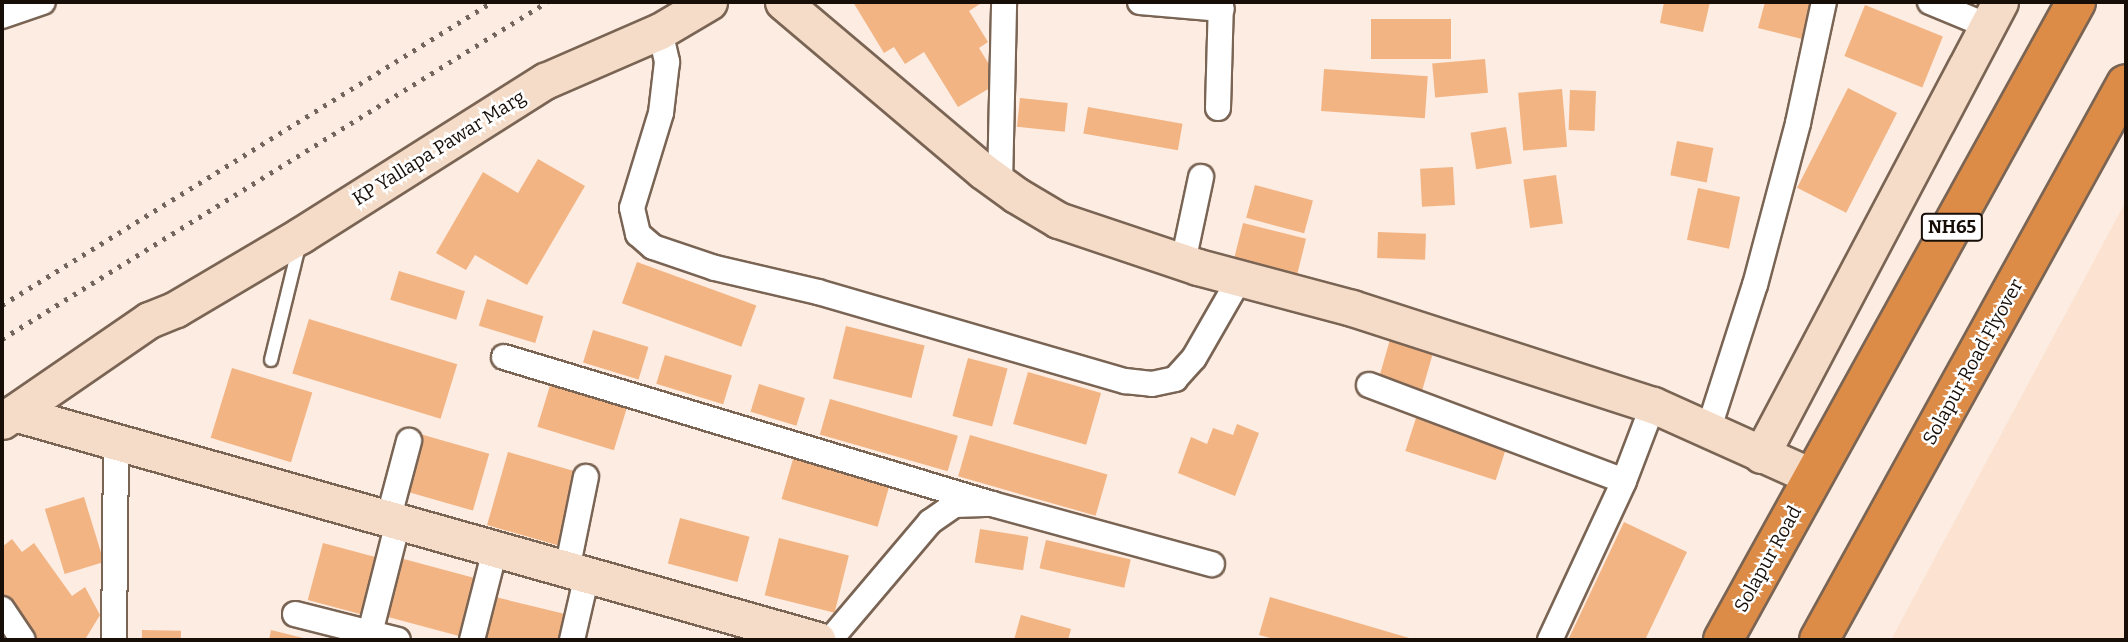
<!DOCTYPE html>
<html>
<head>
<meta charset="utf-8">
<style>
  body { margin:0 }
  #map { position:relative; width:2128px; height:642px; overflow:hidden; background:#fcece1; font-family:Bitter,serif }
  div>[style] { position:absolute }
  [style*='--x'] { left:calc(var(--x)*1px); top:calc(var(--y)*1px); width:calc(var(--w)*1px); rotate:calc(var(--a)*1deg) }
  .built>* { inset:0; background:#fce2d0 }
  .building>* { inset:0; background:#f3b484; transform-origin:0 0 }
  .roads { filter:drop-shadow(2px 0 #7a6454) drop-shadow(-2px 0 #7a6454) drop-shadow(0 2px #7a6454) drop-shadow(0 -2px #7a6454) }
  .lane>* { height:12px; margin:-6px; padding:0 6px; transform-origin:6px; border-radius:6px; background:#fff }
  .street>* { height:24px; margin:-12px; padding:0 12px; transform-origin:12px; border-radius:12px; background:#fff }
  .secondary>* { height:35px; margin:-17.5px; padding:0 17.5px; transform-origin:17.5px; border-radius:17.5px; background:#f5dcc8 }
  .highway>* { height:38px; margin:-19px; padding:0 19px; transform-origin:19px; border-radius:19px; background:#dd8c48 }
  .rail>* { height:5px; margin-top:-2.5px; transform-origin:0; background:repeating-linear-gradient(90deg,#71655d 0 3.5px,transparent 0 10.5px) }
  span { translate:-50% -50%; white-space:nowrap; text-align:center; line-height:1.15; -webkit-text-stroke:5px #fff; paint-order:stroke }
  .shield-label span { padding:2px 5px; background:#fff; border:2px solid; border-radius:5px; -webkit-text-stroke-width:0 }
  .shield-label { font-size:18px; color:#170e08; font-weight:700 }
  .street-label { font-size:19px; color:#170e08 }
  .frame { position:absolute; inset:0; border:4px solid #170e08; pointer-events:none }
</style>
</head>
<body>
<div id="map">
  <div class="built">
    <div style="clip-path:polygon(2126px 201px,2126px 640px,1891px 640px)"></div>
  </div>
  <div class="building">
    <div style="clip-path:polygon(853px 2px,983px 2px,969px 11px,988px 42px,979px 48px,1000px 82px,958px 107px,924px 52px,905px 64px,894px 47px,884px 53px)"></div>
    <div style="clip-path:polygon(1664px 2px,1710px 2px,1703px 32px,1660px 23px)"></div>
    <div style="clip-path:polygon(1765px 2px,1816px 2px,1806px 40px,1758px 28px)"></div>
    <div style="left:1865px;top:5px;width:84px;height:55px;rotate:22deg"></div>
    <div style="left:1451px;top:19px;width:40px;height:80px;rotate:90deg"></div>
    <div style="left:1485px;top:59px;width:34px;height:53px;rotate:85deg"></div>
    <div style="left:1324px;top:69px;width:104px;height:42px;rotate:4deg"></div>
    <div style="left:1848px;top:88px;width:55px;height:112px;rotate:27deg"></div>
    <div style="left:1562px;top:89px;width:58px;height:44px;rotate:85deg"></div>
    <div style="left:1570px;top:90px;width:26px;height:40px;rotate:2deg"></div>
    <div style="left:1020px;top:98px;width:48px;height:29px;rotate:6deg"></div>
    <div style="left:1088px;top:107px;width:96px;height:27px;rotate:10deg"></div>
    <div style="left:1506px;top:127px;width:37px;height:36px;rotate:81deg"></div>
    <div style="left:1677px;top:141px;width:37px;height:35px;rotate:11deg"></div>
    <div style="clip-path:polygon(538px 159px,585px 186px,527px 285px,475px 255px,466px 270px,436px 253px,483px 172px,518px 193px)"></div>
    <div style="left:1453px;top:167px;width:38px;height:33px;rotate:87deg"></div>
    <div style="left:1556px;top:175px;width:49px;height:33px;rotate:82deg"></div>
    <div style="left:1255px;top:185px;width:60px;height:34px;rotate:15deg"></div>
    <div style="left:1698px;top:188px;width:43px;height:53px;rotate:12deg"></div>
    <div style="left:1243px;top:223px;width:65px;height:42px;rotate:14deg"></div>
    <div style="left:1378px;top:232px;width:48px;height:26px;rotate:2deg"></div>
    <div style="left:637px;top:262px;width:127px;height:44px;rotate:20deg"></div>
    <div style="left:399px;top:271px;width:69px;height:30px;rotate:17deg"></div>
    <div style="left:487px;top:299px;width:59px;height:28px;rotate:17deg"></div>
    <div style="left:309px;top:319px;width:155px;height:57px;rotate:17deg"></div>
    <div style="left:846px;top:326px;width:81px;height:54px;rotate:14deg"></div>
    <div style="left:593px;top:330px;width:58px;height:34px;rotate:17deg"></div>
    <div style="left:1391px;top:336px;width:45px;height:46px;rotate:16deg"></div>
    <div style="left:665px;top:355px;width:70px;height:30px;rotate:17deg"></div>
    <div style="left:968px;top:358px;width:41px;height:60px;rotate:15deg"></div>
    <div style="left:232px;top:368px;width:84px;height:73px;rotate:17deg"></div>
    <div style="left:1028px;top:372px;width:76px;height:54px;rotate:16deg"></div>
    <div style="left:552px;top:379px;width:80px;height:50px;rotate:17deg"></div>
    <div style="left:759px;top:384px;width:48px;height:29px;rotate:17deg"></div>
    <div style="left:830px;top:399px;width:133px;height:37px;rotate:16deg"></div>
    <div style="left:1418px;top:412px;width:95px;height:41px;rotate:18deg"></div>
    <div style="clip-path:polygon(1237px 424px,1259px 433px,1235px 496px,1178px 473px,1191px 437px,1207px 444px,1213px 428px,1233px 435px)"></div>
    <div style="left:420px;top:434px;width:72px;height:59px;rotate:16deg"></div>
    <div style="left:970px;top:435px;width:143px;height:43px;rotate:16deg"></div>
    <div style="left:508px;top:452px;width:74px;height:76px;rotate:16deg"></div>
    <div style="left:795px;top:452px;width:100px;height:49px;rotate:16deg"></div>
    <div style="left:84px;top:497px;width:68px;height:41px;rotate:73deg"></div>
    <div style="left:680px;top:518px;width:72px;height:47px;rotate:15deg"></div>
    <div style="clip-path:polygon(1624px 522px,1687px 552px,1645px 640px,1568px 640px)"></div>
    <div style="left:980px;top:529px;width:49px;height:34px;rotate:9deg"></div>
    <div style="left:779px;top:538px;width:72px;height:59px;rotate:14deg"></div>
    <div style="clip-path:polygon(12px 539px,22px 552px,34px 543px,72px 596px,85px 587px,100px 615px,86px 638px,87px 640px,34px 640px,2px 596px,2px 547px)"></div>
    <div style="left:1046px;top:540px;width:87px;height:29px;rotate:13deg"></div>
    <div style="left:323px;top:543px;width:58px;height:59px;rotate:15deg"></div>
    <div style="left:400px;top:558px;width:82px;height:60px;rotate:15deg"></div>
    <div style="clip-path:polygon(491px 596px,565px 614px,558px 640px,480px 640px)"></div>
    <div style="clip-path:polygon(1270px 597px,1416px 640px,1277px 640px,1259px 635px)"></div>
    <div style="clip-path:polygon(1021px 615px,1071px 629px,1068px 640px,1014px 640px)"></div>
    <div style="left:142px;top:630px;width:39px;height:10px;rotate:1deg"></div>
    <div style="clip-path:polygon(271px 630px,307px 639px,307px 640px,269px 640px)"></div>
  </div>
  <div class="roads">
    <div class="lane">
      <div style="--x:271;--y:360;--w:122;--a:-76.2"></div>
    </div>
    <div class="street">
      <div style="--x:1140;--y:2;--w:82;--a:4.9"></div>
      <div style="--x:1930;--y:2;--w:63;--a:22.5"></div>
      <div style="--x:2;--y:16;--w:43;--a:-18.9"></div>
      <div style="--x:660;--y:31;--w:32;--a:77"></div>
      <div style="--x:667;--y:62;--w:51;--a:96.7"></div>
      <div style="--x:661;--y:113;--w:99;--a:107"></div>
      <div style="--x:632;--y:208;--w:27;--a:77"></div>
      <div style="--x:638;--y:234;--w:20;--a:41"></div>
      <div style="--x:653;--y:247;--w:65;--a:18.7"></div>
      <div style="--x:715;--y:268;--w:106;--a:13.1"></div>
      <div style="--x:818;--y:292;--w:320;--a:16.2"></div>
      <div style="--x:1125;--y:381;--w:27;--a:6"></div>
      <div style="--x:1152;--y:384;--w:24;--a:-12"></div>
      <div style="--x:1175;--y:379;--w:28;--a:-48"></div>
      <div style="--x:1194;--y:358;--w:92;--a:-60.1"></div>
      <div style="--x:1218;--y:108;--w:106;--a:-88.4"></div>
      <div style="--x:1000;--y:184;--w:182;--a:-88.7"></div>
      <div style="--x:1183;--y:262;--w:87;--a:-78"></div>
      <div style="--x:504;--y:357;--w:510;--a:16.76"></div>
      <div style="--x:1369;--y:385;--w:272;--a:20.6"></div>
      <div style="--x:1708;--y:431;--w:153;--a:-72.2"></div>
      <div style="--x:1755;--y:285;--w:168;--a:-75.1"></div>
      <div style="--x:1798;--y:123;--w:124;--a:-77.9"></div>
      <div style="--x:388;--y:520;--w:82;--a:-75.1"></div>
      <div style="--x:567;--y:570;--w:95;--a:-78.5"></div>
      <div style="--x:2;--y:609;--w:37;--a:56"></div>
      <div style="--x:295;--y:614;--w:106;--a:14.2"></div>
      <div style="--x:370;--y:633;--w:114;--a:-75.8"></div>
      <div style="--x:114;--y:640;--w:198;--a:-89.4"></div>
      <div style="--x:472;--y:640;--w:93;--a:-75.7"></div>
      <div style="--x:572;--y:640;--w:67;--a:-77"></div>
      <div style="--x:830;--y:640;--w:155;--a:-49.7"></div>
      <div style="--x:930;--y:522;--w:29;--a:-35"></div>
      <div style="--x:954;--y:505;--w:38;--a:-2"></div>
      <div style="--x:992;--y:504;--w:228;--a:15.3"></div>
      <div style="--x:1550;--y:640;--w:175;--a:-65"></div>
      <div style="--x:1624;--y:481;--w:81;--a:-69.1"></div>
    </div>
    <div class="secondary">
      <div style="--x:783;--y:2;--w:262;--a:40.2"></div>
      <div style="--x:983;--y:171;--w:41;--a:36"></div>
      <div style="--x:1016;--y:195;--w:49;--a:30.8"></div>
      <div style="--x:1058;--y:220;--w:148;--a:18.6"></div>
      <div style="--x:1198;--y:267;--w:159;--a:14.9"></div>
      <div style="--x:1352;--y:308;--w:316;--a:17.9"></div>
      <div style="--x:1653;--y:405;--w:175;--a:24.2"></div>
      <div style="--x:14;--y:413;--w:835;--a:15.77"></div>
      <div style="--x:2;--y:421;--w:178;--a:-34.5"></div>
      <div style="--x:149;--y:320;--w:29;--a:-22"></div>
      <div style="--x:176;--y:309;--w:145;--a:-30.6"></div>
      <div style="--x:301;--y:235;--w:289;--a:-32.3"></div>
      <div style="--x:545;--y:81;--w:125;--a:-23.5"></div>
      <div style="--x:660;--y:31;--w:57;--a:-30.6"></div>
      <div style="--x:1761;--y:455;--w:512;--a:-62.18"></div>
    </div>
    <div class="highway">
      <div style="--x:1723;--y:640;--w:729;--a:-61.04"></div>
      <div style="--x:1819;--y:640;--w:635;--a:-61.09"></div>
    </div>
  </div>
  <div class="rail">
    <div style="--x:2;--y:305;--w:576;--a:-31.73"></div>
    <div style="--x:2;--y:339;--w:641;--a:-31.73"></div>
  </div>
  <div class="shield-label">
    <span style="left:1952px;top:227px">NH65</span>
  </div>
  <div class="street-label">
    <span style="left:439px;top:148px;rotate:-32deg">KP Yallapa Pawar Marg</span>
    <span style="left:1973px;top:362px;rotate:-61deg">Solapur Road Flyover</span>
    <span style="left:1768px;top:559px;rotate:-61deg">Solapur Road</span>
  </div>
  <div class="frame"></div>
</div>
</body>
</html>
